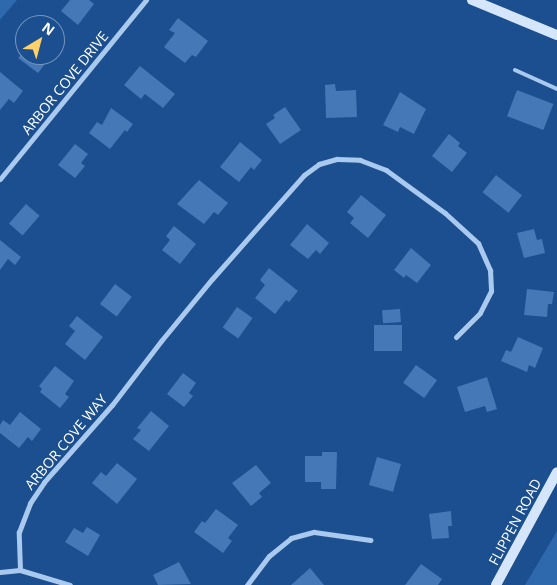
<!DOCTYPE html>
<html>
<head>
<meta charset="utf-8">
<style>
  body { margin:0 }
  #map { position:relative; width:557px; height:585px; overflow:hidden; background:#1b4f8f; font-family:"Open Sans",sans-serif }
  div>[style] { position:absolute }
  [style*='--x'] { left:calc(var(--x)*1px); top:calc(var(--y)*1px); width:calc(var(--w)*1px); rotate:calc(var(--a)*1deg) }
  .green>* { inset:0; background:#2e69ad }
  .building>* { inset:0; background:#4478b7; transform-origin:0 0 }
  .lane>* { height:4px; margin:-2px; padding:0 2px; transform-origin:2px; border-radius:2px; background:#a9c9ee }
  .street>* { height:5px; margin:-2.5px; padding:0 2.5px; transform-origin:2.5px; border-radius:2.5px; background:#a9c9ee }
  .secondary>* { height:10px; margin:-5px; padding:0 5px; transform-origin:5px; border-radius:5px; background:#d6e6fa }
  span { translate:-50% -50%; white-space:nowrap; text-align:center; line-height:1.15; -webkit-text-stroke:4px #1b4f8f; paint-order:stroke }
  .street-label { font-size:14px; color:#fff }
  .north { position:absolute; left:15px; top:15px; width:50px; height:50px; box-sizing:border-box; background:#1b4f8f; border:1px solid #7695bc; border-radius:50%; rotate:37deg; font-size:14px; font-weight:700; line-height:20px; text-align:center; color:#fff }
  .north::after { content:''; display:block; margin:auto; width:18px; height:22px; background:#ffd166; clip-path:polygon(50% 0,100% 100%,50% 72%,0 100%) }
</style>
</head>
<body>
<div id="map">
  <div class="green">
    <div style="clip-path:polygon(0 0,17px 0,0 20px)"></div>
    <div style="clip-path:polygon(557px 531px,557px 585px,525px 585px)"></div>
  </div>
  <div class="building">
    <div style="clip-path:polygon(70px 0,89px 0,94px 4px,78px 25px,61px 11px)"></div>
    <div style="clip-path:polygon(178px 18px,208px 41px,196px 57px,192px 55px,185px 63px,164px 47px,175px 33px,169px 30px)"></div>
    <div style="clip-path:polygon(25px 50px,25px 55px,52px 55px,38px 73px,18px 58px)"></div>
    <div style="clip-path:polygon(140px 66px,175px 94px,163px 108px,145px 94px,141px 99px,124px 85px)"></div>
    <div style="clip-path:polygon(0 72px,23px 91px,14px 103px,9px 99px,0 110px)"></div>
    <div style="clip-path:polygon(335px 84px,336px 91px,356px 90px,357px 117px,326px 118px,325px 85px)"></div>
    <div style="left:517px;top:90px;width:39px;height:28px;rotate:21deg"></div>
    <div style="clip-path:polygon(400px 92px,426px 109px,414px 134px,400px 127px,398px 132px,383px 125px)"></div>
    <div style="clip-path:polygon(285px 107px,301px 130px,280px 144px,266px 124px,275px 118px,273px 115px)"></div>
    <div style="clip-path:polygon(111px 108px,133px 124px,127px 132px,125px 130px,110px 149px,89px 133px,97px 122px,102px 125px)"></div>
    <div style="clip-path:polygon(449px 134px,460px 143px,458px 146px,467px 153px,452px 172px,432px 156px)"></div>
    <div style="clip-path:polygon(240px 142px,262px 160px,254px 170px,251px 167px,239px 182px,220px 167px)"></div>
    <div style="clip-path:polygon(75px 144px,88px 154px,81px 163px,85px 166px,75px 178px,58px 165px)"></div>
    <div style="left:496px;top:175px;width:33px;height:22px;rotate:38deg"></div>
    <div style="clip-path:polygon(199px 180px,228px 203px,218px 215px,214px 212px,204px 224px,177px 204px)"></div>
    <div style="clip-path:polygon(361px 195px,386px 215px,368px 238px,350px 223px,354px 218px,347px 212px)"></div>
    <div style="left:26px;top:204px;width:18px;height:26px;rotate:41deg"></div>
    <div style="clip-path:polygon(307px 224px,329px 243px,320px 254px,316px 250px,308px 259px,290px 245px)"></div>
    <div style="clip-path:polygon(174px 226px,196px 244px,180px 264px,162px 250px,170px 240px,166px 236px)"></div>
    <div style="clip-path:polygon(534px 229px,537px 240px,542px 239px,545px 253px,524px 258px,517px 233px)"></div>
    <div style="clip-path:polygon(0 240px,21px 257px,15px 265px,8px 259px,0 270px)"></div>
    <div style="clip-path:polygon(411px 248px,431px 265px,417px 283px,406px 275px,404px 278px,394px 270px)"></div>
    <div style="clip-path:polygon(269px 268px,298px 291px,289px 302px,286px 300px,275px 314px,255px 298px,265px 285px,260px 280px)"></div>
    <div style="left:115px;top:284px;width:21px;height:25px;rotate:37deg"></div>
    <div style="clip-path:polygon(527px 289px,554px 292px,552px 304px,548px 304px,547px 317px,524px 315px)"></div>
    <div style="left:237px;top:307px;width:19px;height:25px;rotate:35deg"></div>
    <div style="left:400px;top:309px;width:13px;height:18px;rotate:86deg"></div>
    <div style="clip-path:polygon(77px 316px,103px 337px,85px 360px,65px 344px,75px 331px,69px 326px)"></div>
    <div style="left:374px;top:325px;width:28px;height:26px"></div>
    <div style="clip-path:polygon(518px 337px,543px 348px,535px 368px,529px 365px,527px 372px,501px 361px,506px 350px,511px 352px)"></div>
    <div style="left:416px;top:365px;width:26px;height:22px;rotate:36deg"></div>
    <div style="clip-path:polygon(55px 366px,74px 381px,65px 394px,69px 397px,60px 408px,40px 392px,42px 389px,39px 386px)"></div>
    <div style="clip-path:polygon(183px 373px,196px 383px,189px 393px,193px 396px,184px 407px,167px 394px)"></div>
    <div style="clip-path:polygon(487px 377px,497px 409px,487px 412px,485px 406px,465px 412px,457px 387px)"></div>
    <div style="clip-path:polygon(151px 411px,169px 426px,149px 451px,133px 439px,141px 430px,137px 428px)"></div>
    <div style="clip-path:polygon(20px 412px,41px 429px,32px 441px,28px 437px,19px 448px,0 433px,0 425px,3px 420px,10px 425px)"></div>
    <div style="clip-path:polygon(322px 452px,337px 452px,336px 489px,321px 489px,321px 482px,305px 482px,305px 456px,322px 456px)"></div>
    <div style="left:377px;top:457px;width:25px;height:29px;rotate:16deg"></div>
    <div style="clip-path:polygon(117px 463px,137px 479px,117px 504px,92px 483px,101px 472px,106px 476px)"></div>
    <div style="clip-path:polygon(256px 465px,271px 483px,259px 493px,262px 497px,251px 506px,232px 483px)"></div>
    <div style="clip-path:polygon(216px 509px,238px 525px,228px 538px,232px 541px,223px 553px,194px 532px,202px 521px,205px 523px)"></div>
    <div style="clip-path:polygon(451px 511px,452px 526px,448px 526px,449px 538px,432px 539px,429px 514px)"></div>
    <div style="clip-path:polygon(87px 527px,100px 535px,88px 556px,65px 542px,74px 528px,83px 533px)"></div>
    <div style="clip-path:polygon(179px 562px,191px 584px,158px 585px,153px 575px)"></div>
    <div style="clip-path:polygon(421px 564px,442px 579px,438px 585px,405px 585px)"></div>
    <div style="clip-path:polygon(310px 568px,324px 585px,291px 585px)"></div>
  </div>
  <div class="lane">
    <div style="--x:515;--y:70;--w:46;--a:24.3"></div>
  </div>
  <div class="street">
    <div style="--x:0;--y:179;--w:231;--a:-50.8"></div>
    <div style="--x:20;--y:570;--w:38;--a:-92"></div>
    <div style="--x:19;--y:532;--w:31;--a:-69"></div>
    <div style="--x:30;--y:503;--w:25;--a:-56"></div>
    <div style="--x:44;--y:482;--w:103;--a:-48.6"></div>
    <div style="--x:112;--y:405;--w:81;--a:-52.6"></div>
    <div style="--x:161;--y:341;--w:80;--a:-50.6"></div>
    <div style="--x:212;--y:279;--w:139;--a:-48.5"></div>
    <div style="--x:304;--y:175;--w:19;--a:-36"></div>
    <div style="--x:319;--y:164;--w:19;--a:-16"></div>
    <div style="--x:337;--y:159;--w:23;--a:2"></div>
    <div style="--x:360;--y:160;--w:28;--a:21"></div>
    <div style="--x:386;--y:170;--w:73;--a:36.1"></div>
    <div style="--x:445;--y:213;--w:45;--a:42.3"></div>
    <div style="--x:478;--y:243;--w:30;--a:66"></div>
    <div style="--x:490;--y:270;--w:21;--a:87"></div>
    <div style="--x:491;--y:291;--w:25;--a:117"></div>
    <div style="--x:480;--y:313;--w:34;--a:135"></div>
    <div style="--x:0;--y:572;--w:20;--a:-6"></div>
    <div style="--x:20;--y:570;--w:52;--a:16.7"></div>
    <div style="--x:247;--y:585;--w:36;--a:-53"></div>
    <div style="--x:269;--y:556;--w:28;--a:-39"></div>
    <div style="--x:291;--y:538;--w:24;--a:-15"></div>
    <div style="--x:314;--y:532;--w:57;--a:8.1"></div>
  </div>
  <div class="secondary">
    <div style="--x:472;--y:0;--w:92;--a:22.4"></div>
    <div style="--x:496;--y:585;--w:128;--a:-61.6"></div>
  </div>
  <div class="street-label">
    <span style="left:65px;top:83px;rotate:-51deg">ARBOR COVE DRIVE</span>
    <span style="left:66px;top:442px;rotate:-50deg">ARBOR COVE WAY</span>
    <span style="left:515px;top:522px;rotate:-62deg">FLIPPEN ROAD</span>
  </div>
  <div class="north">N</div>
</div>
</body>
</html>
